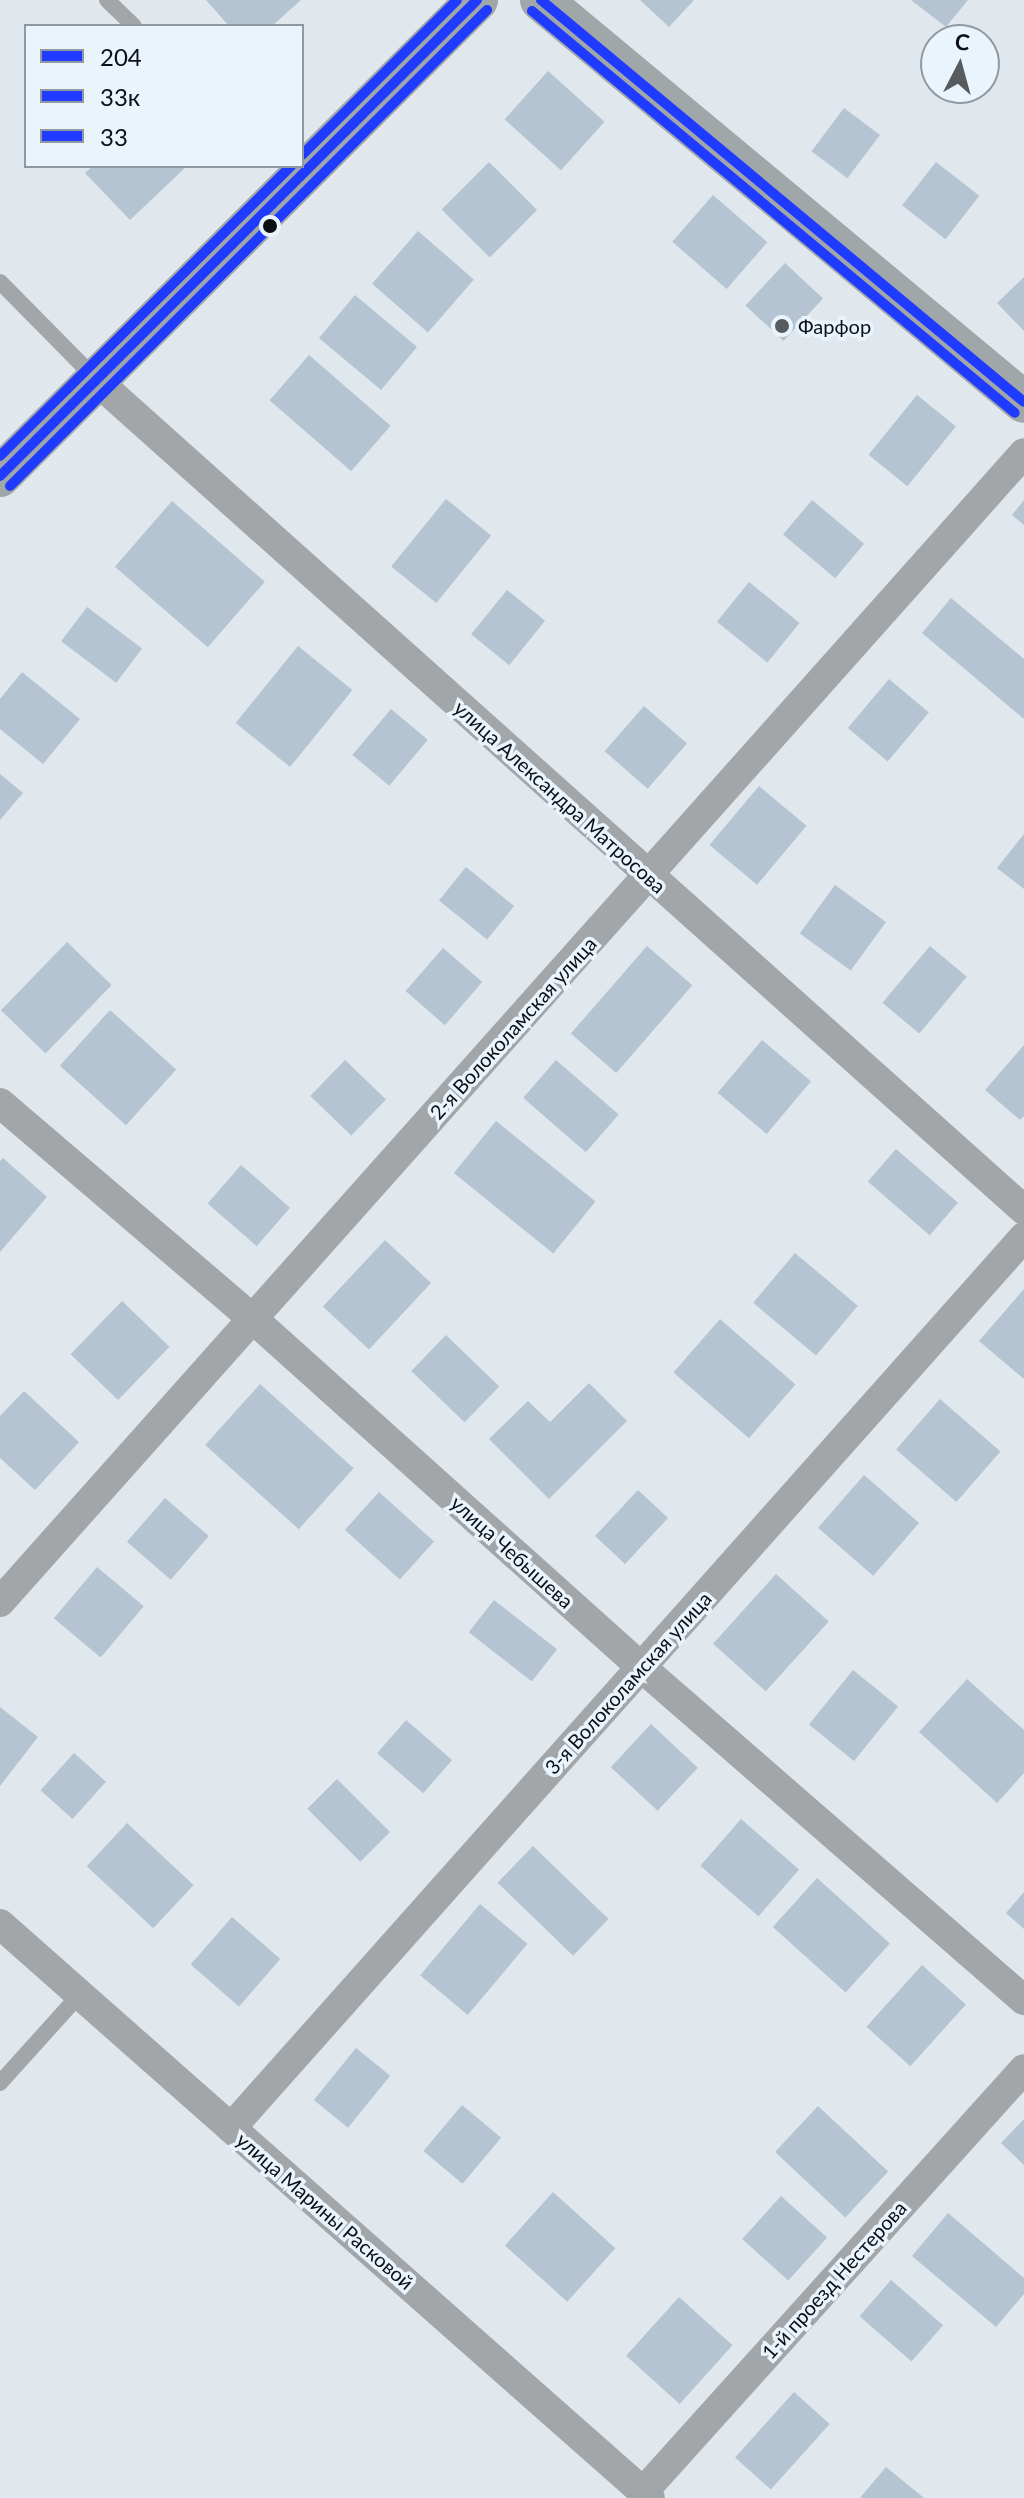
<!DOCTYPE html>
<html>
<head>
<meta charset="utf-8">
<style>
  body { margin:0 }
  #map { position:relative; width:1024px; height:2498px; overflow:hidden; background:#e0e7ed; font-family:Lato,sans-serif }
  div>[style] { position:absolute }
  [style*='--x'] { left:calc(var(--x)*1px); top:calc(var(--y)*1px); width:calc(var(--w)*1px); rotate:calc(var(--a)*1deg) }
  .building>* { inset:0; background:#b4c4d2; transform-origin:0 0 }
  .lane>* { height:16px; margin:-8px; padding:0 8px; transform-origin:8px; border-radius:8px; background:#a3a6a8 }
  .street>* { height:30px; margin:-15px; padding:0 15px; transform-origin:15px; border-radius:15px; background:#a3a6a8 }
  .secondary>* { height:42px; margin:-21px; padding:0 21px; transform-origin:21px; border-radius:21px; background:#a1a6a8 }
  .bus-1>* { height:10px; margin:-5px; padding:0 5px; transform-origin:5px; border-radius:5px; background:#1f3bff }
  .bus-2>* { height:10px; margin:-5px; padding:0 5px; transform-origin:5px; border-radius:5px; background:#1f3bff }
  .bus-3>* { height:10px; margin:-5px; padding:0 5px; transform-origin:5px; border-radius:5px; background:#1f3bff }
  .dots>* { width:22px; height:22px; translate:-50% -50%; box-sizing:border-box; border:4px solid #eaf4fd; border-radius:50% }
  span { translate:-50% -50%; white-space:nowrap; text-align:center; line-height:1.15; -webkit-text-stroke:7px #eaf4fd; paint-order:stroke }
  .poi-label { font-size:20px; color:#0c1014 }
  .left { translate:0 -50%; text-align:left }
  .street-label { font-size:20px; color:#0c1014 }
  .legend { position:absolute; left:24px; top:24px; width:280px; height:144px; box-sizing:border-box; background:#eaf4fd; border:2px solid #9199a0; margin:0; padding:10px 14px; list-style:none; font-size:24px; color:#0c1014 }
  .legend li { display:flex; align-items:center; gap:16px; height:40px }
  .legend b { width:40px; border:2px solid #9199a0 }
  .north { position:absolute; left:920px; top:24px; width:80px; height:80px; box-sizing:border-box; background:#eaf4fd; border:2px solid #9199a0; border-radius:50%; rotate:6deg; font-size:22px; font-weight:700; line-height:32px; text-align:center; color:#0c1014 }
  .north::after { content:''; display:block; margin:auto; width:28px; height:36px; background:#565b60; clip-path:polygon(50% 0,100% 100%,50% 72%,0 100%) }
</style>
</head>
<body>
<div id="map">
  <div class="building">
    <div style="clip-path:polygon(206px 0,301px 0,272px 26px,229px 26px)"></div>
    <div style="clip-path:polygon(640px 0,694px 0,669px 27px)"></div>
    <div style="clip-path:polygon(911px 0,968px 0,946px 27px)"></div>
    <div style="left:548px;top:71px;width:76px;height:65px;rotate:42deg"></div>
    <div style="left:844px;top:108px;width:45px;height:54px;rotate:37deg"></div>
    <div style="left:489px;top:162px;width:68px;height:67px;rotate:45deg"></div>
    <div style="left:936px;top:162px;width:55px;height:55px;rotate:38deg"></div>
    <div style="clip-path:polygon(93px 166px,187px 166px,130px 220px,85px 173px)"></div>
    <div style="left:713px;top:195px;width:72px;height:62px;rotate:41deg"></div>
    <div style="left:418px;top:231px;width:74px;height:70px;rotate:41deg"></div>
    <div style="left:785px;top:263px;width:52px;height:58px;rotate:43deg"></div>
    <div style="clip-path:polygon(1024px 277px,1024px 331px,997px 303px)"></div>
    <div style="left:355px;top:295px;width:81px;height:56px;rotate:40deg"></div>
    <div style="left:309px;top:355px;width:108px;height:60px;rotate:41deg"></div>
    <div style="left:917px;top:395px;width:50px;height:77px;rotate:39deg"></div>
    <div style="left:446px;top:499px;width:58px;height:87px;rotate:39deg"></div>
    <div style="left:812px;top:500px;width:68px;height:45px;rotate:40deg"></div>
    <div style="clip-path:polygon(1024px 500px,1024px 525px,1012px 515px)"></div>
    <div style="left:172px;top:501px;width:123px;height:87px;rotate:41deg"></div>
    <div style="left:749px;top:582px;width:65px;height:51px;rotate:39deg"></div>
    <div style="left:507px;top:590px;width:49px;height:57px;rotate:39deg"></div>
    <div style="clip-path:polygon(951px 598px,1024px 659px,1024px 719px,922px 633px)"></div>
    <div style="left:87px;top:607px;width:69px;height:43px;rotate:37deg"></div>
    <div style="left:298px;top:646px;width:70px;height:99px;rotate:39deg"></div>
    <div style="clip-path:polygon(22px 672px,80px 719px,43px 764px,0 729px,0 699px)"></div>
    <div style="left:889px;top:679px;width:52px;height:64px;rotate:40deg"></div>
    <div style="left:644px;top:706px;width:57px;height:60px;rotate:41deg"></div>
    <div style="left:391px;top:709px;width:48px;height:60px;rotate:40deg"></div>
    <div style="clip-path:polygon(0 774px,23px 793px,0 820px)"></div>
    <div style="left:759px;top:786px;width:62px;height:77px;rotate:40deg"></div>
    <div style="clip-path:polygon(1024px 834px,1024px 889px,997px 868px)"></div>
    <div style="left:466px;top:867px;width:62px;height:43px;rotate:39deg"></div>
    <div style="left:835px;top:885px;width:63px;height:60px;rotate:36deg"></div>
    <div style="left:67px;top:942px;width:62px;height:95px;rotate:44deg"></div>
    <div style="left:647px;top:946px;width:60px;height:116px;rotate:41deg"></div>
    <div style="left:930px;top:946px;width:48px;height:74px;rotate:40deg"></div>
    <div style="left:443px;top:948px;width:52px;height:57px;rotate:41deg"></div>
    <div style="left:110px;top:1010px;width:89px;height:75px;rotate:42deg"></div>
    <div style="left:762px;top:1040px;width:64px;height:69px;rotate:40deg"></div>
    <div style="clip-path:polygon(1024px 1045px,1024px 1116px,1020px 1120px,985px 1090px)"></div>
    <div style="left:345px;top:1060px;width:57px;height:50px;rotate:44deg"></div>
    <div style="left:556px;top:1060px;width:83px;height:50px;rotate:41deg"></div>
    <div style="left:496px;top:1121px;width:128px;height:67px;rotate:39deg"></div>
    <div style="left:896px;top:1149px;width:82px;height:43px;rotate:41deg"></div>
    <div style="clip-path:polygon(3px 1158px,47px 1197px,0 1252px,0 1161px)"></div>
    <div style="left:241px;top:1165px;width:65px;height:51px;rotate:41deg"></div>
    <div style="left:385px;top:1240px;width:63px;height:91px;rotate:43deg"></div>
    <div style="left:795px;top:1253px;width:82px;height:65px;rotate:40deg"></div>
    <div style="clip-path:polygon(1024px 1289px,1024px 1379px,979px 1341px)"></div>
    <div style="left:122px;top:1301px;width:66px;height:74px;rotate:44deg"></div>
    <div style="left:720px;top:1319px;width:100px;height:71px;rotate:41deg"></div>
    <div style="left:446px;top:1335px;width:74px;height:50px;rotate:44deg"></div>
    <div style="clip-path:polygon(589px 1383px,627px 1421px,549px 1499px,489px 1439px,528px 1401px,550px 1422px)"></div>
    <div style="left:260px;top:1384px;width:126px;height:82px;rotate:42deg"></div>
    <div style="clip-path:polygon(24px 1391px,79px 1442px,35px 1490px,0 1458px,0 1416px)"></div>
    <div style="left:940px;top:1399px;width:80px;height:67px;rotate:41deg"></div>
    <div style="left:864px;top:1475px;width:73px;height:70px;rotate:41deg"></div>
    <div style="left:638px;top:1490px;width:41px;height:63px;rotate:43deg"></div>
    <div style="left:379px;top:1492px;width:74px;height:51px;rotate:42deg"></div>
    <div style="left:165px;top:1498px;width:58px;height:58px;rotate:41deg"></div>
    <div style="left:97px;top:1567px;width:61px;height:67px;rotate:40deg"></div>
    <div style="left:776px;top:1574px;width:71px;height:94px;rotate:42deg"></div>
    <div style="left:494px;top:1600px;width:80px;height:41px;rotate:38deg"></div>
    <div style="left:853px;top:1670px;width:58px;height:70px;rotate:39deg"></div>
    <div style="clip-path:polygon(967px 1679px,1024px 1730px,1024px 1773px,997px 1803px,919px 1732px)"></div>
    <div style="clip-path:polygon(0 1707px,38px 1737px,0 1786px)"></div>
    <div style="left:406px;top:1720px;width:61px;height:44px;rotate:41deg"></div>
    <div style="left:651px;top:1724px;width:64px;height:59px;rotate:43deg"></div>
    <div style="left:74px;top:1753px;width:43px;height:50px;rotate:42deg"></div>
    <div style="left:337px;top:1779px;width:75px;height:42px;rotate:45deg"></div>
    <div style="left:741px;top:1819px;width:77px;height:62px;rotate:41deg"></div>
    <div style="left:127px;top:1823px;width:91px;height:59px;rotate:43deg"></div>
    <div style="left:533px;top:1846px;width:105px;height:51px;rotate:44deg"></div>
    <div style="left:817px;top:1878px;width:98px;height:66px;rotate:42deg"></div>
    <div style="clip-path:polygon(1024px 1892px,1024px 1929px,1006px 1913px)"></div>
    <div style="left:480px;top:1904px;width:62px;height:93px;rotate:40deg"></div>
    <div style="left:232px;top:1917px;width:64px;height:63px;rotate:41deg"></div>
    <div style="left:922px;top:1965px;width:59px;height:83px;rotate:42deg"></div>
    <div style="left:356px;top:2048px;width:44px;height:67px;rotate:39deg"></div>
    <div style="left:462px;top:2105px;width:51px;height:60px;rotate:40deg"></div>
    <div style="left:818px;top:2106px;width:96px;height:63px;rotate:43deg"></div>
    <div style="clip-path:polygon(1024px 2119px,1024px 2165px,1001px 2143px)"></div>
    <div style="left:553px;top:2192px;width:84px;height:72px;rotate:42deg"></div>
    <div style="left:781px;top:2196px;width:62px;height:58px;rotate:42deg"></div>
    <div style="clip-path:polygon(948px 2213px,1024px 2278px,1024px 2294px,996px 2327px,912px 2256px)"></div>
    <div style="left:891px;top:2280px;width:69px;height:48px;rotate:41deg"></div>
    <div style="left:679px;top:2297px;width:72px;height:79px;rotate:42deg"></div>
    <div style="left:794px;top:2392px;width:48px;height:88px;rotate:42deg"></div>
    <div style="clip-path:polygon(886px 2467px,924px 2498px,860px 2498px)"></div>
  </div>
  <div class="lane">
    <div style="--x:107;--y:0;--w:37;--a:44"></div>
    <div style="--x:0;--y:282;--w:138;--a:45.3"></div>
    <div style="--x:0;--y:2083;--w:120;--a:-48"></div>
  </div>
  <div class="street">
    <div style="--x:98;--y:382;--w:1242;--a:41.8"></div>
    <div style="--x:0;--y:1103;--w:333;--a:40.5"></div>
    <div style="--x:253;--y:1319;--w:521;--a:41.89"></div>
    <div style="--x:641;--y:1667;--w:508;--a:41.01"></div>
    <div style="--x:0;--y:1602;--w:1539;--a:-48.29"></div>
    <div style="--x:0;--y:1924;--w:867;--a:41.45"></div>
    <div style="--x:231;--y:2128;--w:1193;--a:-48.33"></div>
    <div style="--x:643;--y:2492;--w:569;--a:-47.99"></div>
  </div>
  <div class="secondary">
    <div style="--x:541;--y:0;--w:628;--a:39.77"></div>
    <div style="--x:0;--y:476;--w:674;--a:-44.94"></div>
  </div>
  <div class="bus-1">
    <div style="--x:541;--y:0;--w:628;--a:39.77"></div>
    <div style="--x:0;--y:476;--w:674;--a:-44.94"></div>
  </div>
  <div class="bus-2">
    <div style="--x:532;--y:11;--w:628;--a:39.77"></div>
    <div style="--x:10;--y:486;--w:674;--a:-44.94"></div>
  </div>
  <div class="bus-3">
    <div style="--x:302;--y:155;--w:219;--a:-45"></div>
    <div style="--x:0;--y:456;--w:411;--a:-44.9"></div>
  </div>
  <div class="dots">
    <div style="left:270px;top:226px;background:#0c1014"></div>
    <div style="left:782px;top:326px;background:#565b60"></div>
  </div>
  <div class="poi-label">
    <span class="left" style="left:798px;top:326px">Фарфор</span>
  </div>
  <div class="street-label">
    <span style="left:560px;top:797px;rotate:42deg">улица Александра Матросова</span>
    <span style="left:513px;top:1028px;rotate:-48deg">2-я Волоколамская улица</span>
    <span style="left:512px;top:1552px;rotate:42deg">улица Чебышева</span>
    <span style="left:628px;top:1683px;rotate:-48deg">3-я Волоколамская улица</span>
    <span style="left:325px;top:2211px;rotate:41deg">улица Марины Расковой</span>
    <span style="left:834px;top:2280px;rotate:-48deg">1-й проезд Нестерова</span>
  </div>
  <ul class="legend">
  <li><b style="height:10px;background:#1f3bff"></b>204</li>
  <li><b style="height:10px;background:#1f3bff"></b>33к</li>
  <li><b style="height:10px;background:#1f3bff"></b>33</li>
  </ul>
  <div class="north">С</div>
</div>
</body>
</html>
